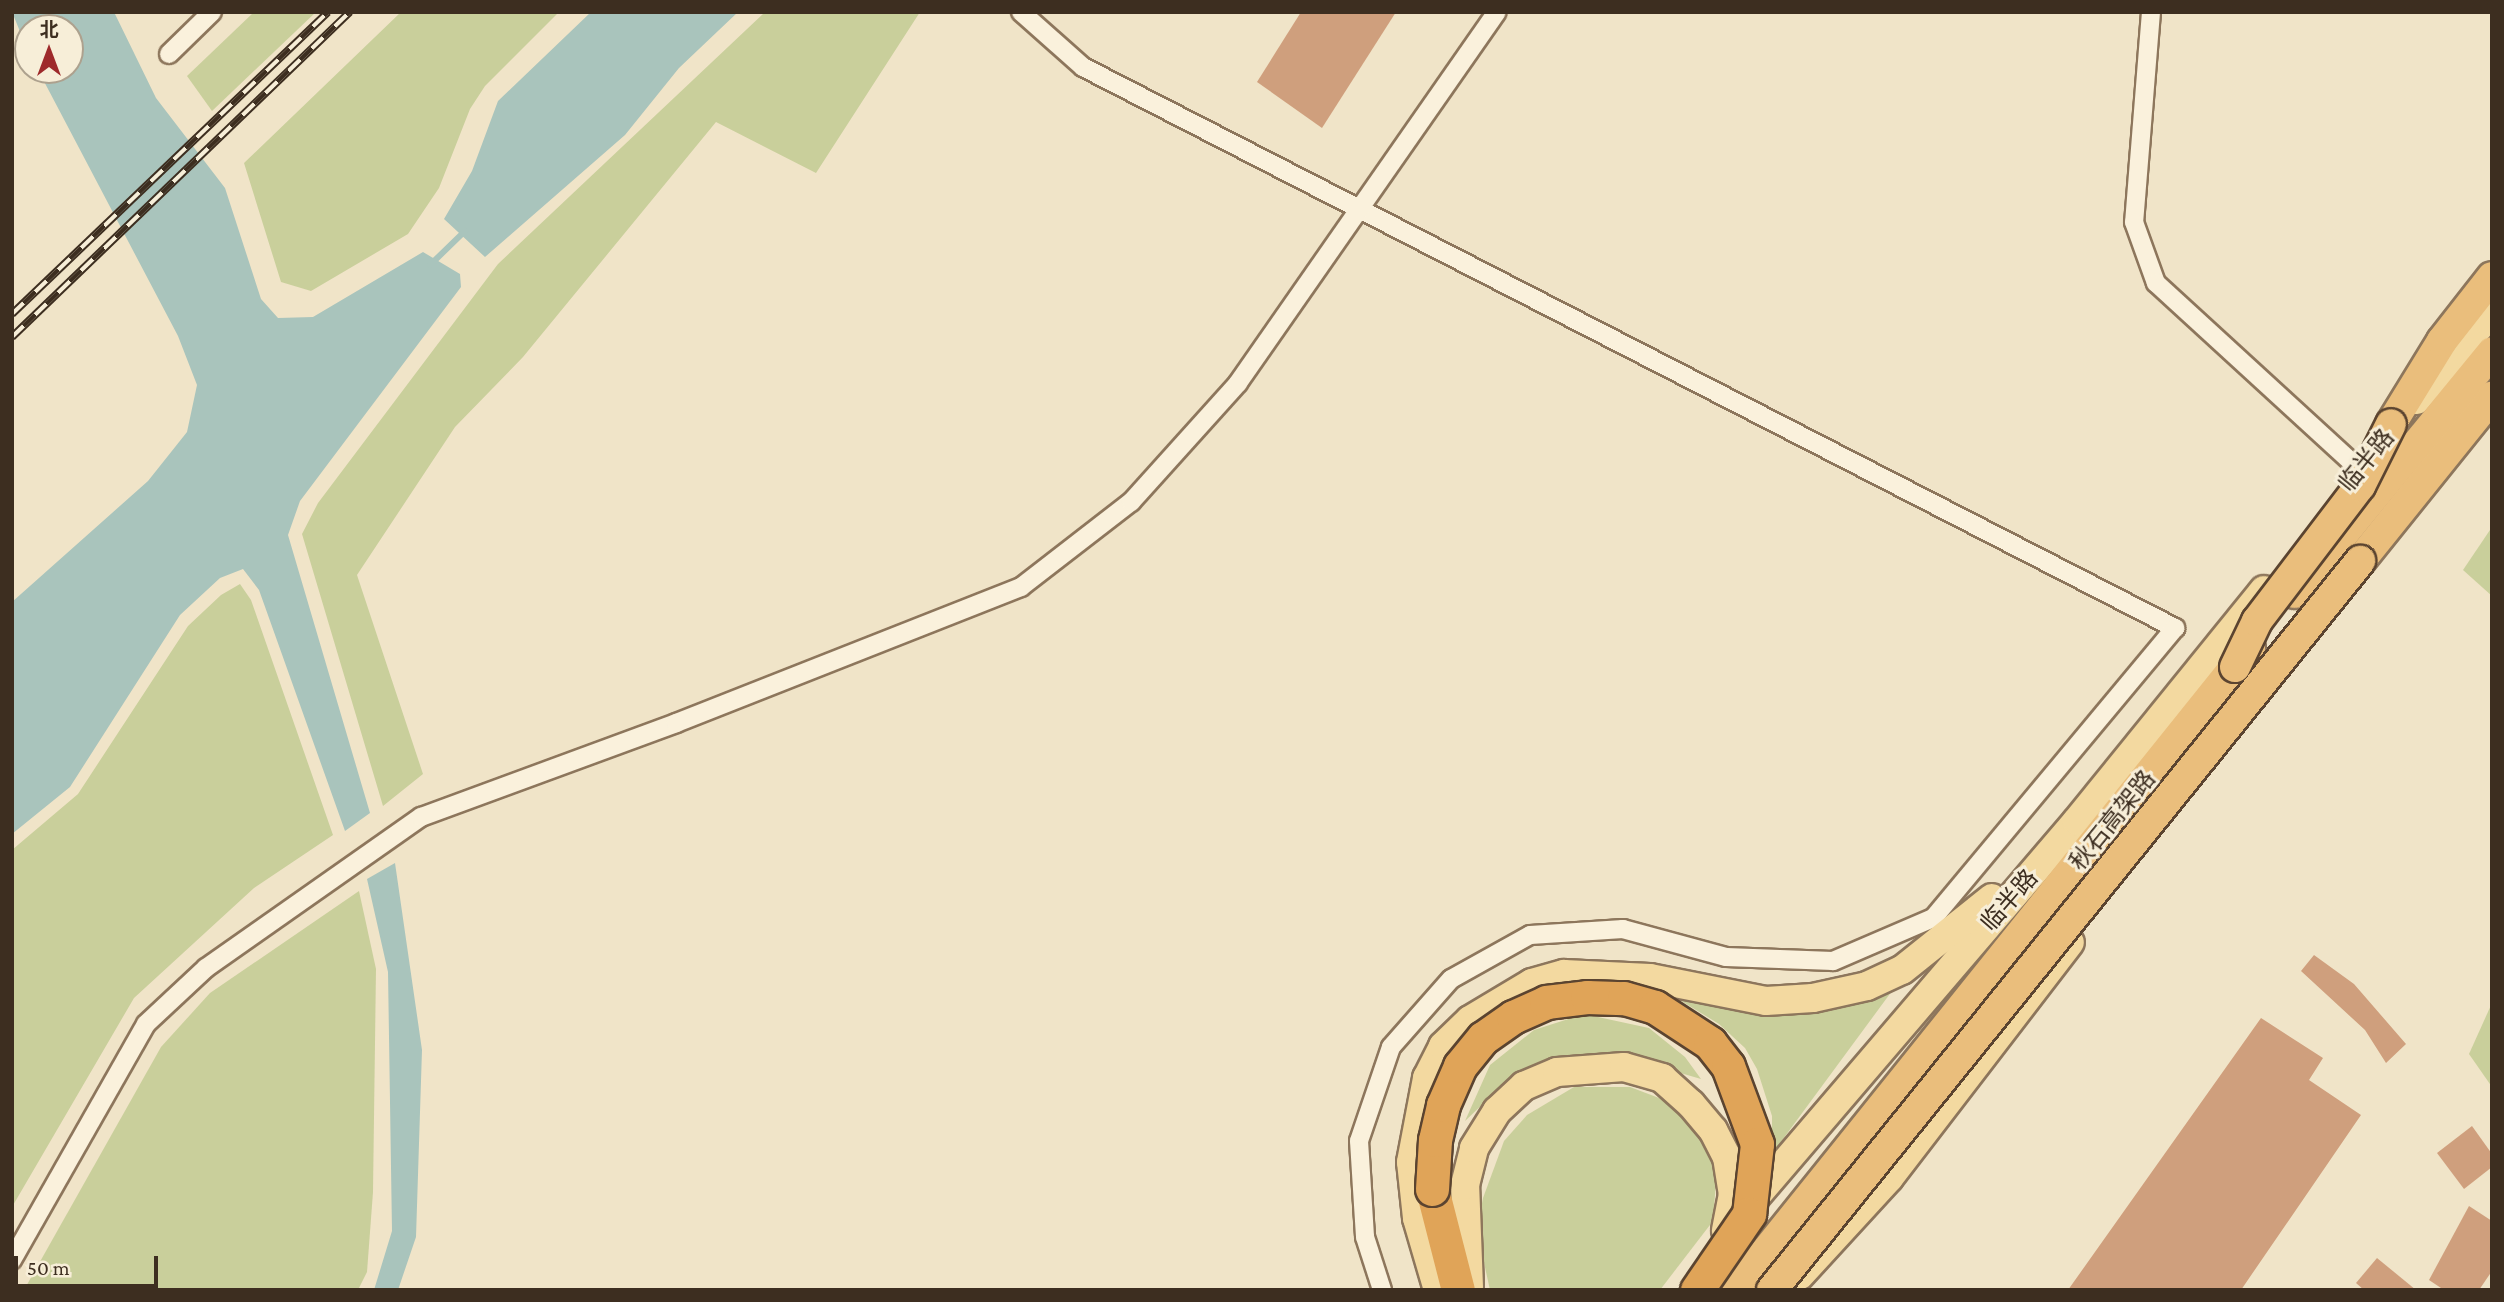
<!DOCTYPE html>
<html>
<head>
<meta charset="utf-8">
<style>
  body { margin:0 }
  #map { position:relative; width:2504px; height:1302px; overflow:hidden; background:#f0e4c8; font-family:"Crimson Pro","Noto Sans SC",serif }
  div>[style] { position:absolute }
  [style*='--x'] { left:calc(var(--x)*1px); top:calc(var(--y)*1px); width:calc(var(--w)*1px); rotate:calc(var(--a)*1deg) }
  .green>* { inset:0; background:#c9cf9b }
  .water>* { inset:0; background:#a9c4bc }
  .stream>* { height:6px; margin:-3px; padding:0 3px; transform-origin:3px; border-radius:3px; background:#a9c4bc }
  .building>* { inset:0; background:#cf9f7d }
  .roads { filter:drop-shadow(2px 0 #8d765c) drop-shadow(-2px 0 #8d765c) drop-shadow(0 2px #8d765c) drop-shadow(0 -2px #8d765c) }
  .minor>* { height:18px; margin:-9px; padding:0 9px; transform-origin:9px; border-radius:9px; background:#faf1dc }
  .primary>* { height:28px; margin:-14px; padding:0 14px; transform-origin:14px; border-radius:14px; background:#f3d9a0 }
  .trunk>* { height:30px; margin:-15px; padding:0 15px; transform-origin:15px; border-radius:15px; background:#eabe7c }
  .motorway>* { height:33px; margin:-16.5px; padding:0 16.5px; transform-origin:16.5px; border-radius:16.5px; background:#e0a458 }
  .rail>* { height:8px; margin-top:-4px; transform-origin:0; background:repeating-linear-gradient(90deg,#f7eed8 0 16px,#3d2e20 0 32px); box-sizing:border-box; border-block:2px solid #3d2e20 }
  .bridges { filter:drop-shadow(2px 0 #5b4430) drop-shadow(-2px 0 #5b4430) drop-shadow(0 2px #5b4430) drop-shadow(0 -2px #5b4430) }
  .trunk-bridge>* { height:30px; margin:-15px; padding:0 15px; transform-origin:15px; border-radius:15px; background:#eabe7c }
  .motorway-bridge>* { height:33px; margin:-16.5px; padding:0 16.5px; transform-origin:16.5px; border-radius:16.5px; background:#e0a458 }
  span { translate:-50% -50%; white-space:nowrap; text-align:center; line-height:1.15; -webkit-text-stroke:6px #f7eed8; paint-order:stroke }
  .street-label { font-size:24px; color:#3d2e20 }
  .frame { position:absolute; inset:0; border:14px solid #3d2e20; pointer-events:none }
  .north { position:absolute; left:14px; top:14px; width:70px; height:70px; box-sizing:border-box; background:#f7eed8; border:2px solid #ada18e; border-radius:50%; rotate:0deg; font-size:19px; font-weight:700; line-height:28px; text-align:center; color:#3d2e20 }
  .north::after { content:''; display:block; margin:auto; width:24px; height:32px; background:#9e2a2b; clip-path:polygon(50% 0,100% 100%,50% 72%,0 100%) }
  .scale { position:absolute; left:14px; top:1256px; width:144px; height:32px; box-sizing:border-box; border:4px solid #3d2e20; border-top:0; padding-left:9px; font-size:21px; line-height:24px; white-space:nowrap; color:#3d2e20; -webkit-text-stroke:5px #f7eed8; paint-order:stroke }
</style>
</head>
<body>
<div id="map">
  <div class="green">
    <div style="clip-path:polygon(254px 12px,316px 12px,212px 111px,187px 76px)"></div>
    <div style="clip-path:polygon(401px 12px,559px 12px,485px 86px,470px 109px,439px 188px,408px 234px,311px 291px,281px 282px,244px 163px)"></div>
    <div style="clip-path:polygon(765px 12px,920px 12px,816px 173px,716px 122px,523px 357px,455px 427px,357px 575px,423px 774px,383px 806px,302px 534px,318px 503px,498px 264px)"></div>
    <div style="clip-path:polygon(2492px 527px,2492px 596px,2463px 570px)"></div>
    <div style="clip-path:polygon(240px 584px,251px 600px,333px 835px,254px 888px,134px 998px,12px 1207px,12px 850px,78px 794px,188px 626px,221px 595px)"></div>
    <div style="clip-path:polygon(359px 891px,376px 969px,373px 1192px,367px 1272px,358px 1290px,24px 1290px,161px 1047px,210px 993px)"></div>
    <div style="clip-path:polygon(1892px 991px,1772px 1154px,1772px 1116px,1757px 1069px,1745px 1048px,1719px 1024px,1678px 999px,1792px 1015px,1857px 1004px)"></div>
    <div style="clip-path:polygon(2492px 1003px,2492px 1087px,2469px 1054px)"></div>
    <div style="clip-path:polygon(1584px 1014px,1649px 1028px,1685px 1057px,1701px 1079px,1619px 1055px,1573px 1055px,1508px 1080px,1465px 1121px,1490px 1065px,1534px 1030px)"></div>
    <div style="clip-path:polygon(1574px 1087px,1630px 1087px,1667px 1101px,1693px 1124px,1711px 1154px,1716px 1181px,1713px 1221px,1660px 1290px,1490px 1290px,1477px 1231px,1483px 1198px,1504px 1141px,1527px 1115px)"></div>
  </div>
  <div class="water">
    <div style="clip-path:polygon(12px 12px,114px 12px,156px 98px,225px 188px,261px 299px,278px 318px,313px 317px,423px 252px,460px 274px,461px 287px,300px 501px,288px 535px,370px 813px,345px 831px,259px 590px,243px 569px,220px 578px,180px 615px,70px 787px,12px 834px,12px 602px,148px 481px,187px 432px,197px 385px,178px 336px,38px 70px,70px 70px,70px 28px,28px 28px,28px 51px)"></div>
    <div style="clip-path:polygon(591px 12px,738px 12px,679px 68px,625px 135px,485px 257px,444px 219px,472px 171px,498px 101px)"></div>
    <div style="clip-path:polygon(395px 863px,422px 1050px,416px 1237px,398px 1290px,374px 1290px,392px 1231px,388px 972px,367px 879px)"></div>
  </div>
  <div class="stream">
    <div style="--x:430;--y:265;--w:49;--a:-44.2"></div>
  </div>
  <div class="building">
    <div style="clip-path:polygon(1301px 12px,1396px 12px,1322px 128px,1257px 82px)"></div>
    <div style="clip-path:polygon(2314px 955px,2354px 984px,2406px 1044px,2386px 1063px,2365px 1030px,2301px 971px)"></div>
    <div style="clip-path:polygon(2261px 1018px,2323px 1058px,2309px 1080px,2361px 1115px,2241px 1290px,2068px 1290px)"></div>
    <div style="clip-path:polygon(2472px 1126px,2492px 1154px,2492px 1167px,2464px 1189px,2437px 1153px)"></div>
    <div style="clip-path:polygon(2469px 1206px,2492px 1221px,2492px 1271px,2479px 1290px,2444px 1290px,2429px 1280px)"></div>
    <div style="clip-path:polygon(2377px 1258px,2416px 1290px,2364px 1290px,2356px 1283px)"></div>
  </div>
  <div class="roads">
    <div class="minor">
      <div style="--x:1021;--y:12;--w:83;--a:41.6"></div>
      <div style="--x:1083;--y:67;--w:1228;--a:27.19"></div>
      <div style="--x:2175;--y:628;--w:378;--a:129.8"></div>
      <div style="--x:1933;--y:918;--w:109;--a:156.7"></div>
      <div style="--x:1833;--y:961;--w:107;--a:-177.9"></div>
      <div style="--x:1726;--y:957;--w:107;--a:-164.8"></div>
      <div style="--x:1623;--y:929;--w:93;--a:176.3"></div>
      <div style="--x:1530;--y:935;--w:90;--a:150.9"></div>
      <div style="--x:1451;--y:979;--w:91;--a:131.4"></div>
      <div style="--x:1391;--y:1047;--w:99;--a:108.8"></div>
      <div style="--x:1359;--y:1141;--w:96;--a:86.4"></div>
      <div style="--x:1365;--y:1237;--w:56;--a:72.2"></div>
      <div style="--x:2151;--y:12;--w:211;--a:94.6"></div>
      <div style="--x:2134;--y:222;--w:65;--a:70.2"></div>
      <div style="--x:2156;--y:283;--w:274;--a:42.5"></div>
      <div style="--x:169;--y:54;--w:60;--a:-44.3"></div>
      <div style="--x:12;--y:1260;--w:271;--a:-60.4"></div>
      <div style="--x:146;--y:1024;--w:82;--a:-43"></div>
      <div style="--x:206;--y:968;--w:263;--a:-35.1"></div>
      <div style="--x:421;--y:817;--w:272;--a:-20.2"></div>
      <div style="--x:676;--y:723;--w:371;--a:-21.5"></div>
      <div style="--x:1021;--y:587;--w:139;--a:-37.7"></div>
      <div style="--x:1131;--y:502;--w:160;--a:-48"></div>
      <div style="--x:1238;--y:383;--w:452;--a:-55.1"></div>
    </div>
    <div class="primary">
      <div style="--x:2416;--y:400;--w:116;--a:-49.2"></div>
      <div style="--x:1746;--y:1208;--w:509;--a:-49.46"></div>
      <div style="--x:2077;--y:821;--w:297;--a:-51"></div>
      <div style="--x:1800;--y:1275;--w:132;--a:-47.5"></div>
      <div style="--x:1889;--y:1178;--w:297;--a:-52.5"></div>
      <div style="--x:1469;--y:1287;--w:102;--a:-92.2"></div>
      <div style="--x:1465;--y:1185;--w:38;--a:-76"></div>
      <div style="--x:1474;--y:1148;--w:44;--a:-58.1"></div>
      <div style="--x:1497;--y:1111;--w:37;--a:-43"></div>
      <div style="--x:1524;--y:1086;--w:36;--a:-23"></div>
      <div style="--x:1557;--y:1072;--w:67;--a:-4.3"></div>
      <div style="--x:1624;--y:1067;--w:40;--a:16"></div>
      <div style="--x:1662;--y:1078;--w:39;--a:42"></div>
      <div style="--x:1691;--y:1104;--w:34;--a:50"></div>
      <div style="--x:1713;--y:1130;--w:30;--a:63"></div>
      <div style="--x:1727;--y:1157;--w:37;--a:81"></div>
      <div style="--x:1733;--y:1194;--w:37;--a:101"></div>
      <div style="--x:1438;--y:1290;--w:75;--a:-106.3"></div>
      <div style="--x:1417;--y:1218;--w:56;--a:-96.1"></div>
      <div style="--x:1411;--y:1162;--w:86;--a:-79.2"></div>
      <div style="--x:1427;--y:1078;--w:36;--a:-63"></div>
      <div style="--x:1443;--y:1046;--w:37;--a:-44"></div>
      <div style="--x:1470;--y:1020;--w:72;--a:-30.8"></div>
      <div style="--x:1532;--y:983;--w:33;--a:-16"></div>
      <div style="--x:1564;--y:974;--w:86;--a:2.7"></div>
      <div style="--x:1650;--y:978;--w:118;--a:11.2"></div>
      <div style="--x:1766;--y:1001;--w:47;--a:-3.7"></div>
      <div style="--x:1813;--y:998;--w:55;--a:-12.5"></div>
      <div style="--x:1867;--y:986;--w:38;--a:-25"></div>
      <div style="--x:1902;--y:970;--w:115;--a:-38.7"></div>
    </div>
    <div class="trunk">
      <div style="--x:2391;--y:424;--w:97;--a:-58.4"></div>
      <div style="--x:2442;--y:341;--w:81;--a:-52"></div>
      <div style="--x:2360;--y:561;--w:211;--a:-51.2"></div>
      <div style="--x:2295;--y:593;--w:311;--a:-50.7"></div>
      <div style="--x:1735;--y:1290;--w:823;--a:-51.26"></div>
    </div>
    <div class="motorway">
      <div style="--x:1432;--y:1189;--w:104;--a:75.6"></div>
    </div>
  </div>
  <div class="rail">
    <div style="--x:12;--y:314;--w:437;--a:-43.7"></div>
    <div style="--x:12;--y:337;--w:469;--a:-43.9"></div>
  </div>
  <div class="bridges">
    <div class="trunk-bridge">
      <div style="--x:2235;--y:667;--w:51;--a:-64.4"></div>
      <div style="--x:2257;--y:621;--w:170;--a:-52.7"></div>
      <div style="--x:2360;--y:486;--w:69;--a:-63.4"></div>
      <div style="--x:1772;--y:1290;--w:937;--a:-51.11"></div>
    </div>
    <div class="motorway-bridge">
      <div style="--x:1432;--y:1189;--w:49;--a:-86.5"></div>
      <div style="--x:1435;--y:1140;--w:36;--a:-77"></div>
      <div style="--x:1443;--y:1105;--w:43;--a:-66.4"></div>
      <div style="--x:1460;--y:1066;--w:36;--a:-51"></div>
      <div style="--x:1483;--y:1038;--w:37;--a:-35"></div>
      <div style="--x:1513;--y:1017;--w:36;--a:-24"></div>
      <div style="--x:1546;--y:1002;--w:41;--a:-7"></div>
      <div style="--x:1587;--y:997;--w:37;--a:2"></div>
      <div style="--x:1624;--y:998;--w:32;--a:16"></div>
      <div style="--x:1655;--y:1007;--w:66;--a:33.2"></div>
      <div style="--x:1710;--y:1043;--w:29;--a:52"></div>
      <div style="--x:1728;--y:1066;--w:83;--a:69.6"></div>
      <div style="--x:1757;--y:1144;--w:70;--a:96.5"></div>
      <div style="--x:1749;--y:1214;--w:92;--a:124.4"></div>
    </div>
  </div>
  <div class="street-label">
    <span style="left:2366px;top:460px;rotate:-51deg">临半路</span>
    <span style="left:2112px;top:820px;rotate:-51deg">秋石高架路</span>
    <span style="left:2009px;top:900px;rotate:-49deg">临半路</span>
  </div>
  <div class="frame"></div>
  <div class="north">北</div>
  <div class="scale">50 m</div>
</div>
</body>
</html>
